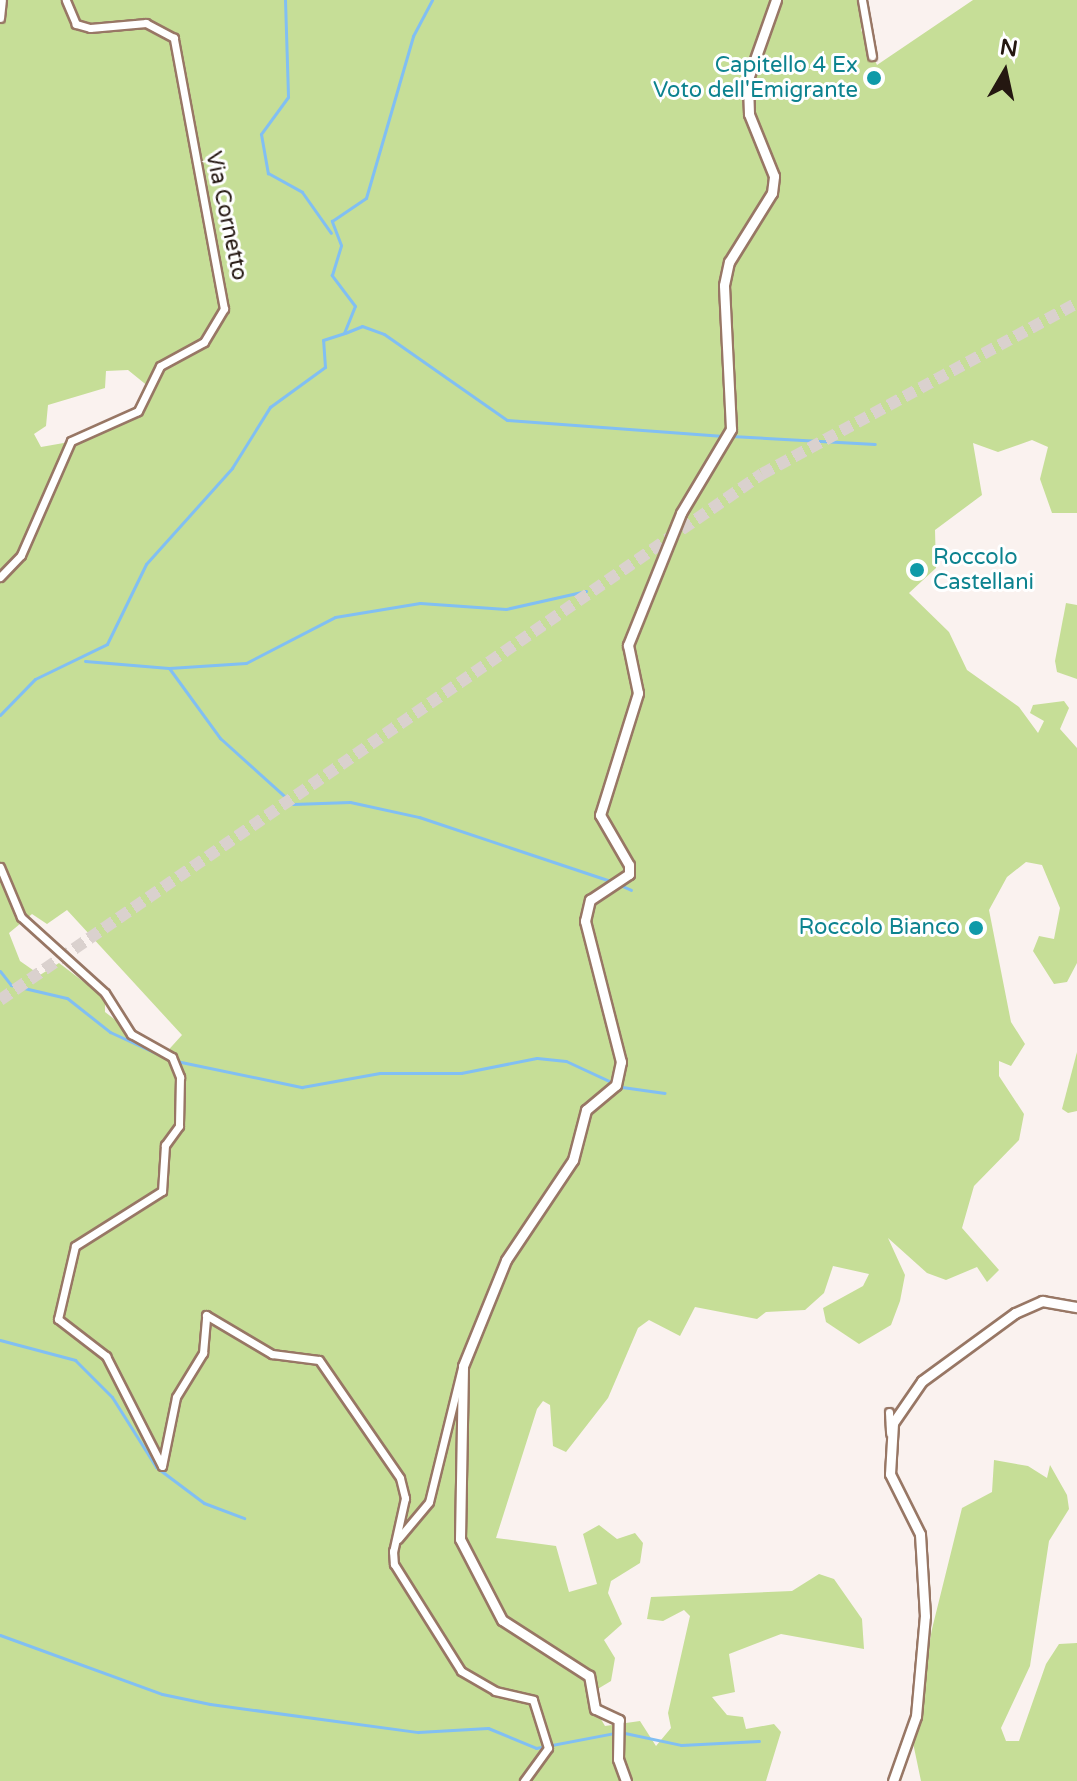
<!DOCTYPE html>
<html>
<head>
<meta charset="utf-8">
<style>
  body { margin:0 }
  #map { position:relative; width:1077px; height:1781px; overflow:hidden; background:#faf2ef; font-family:"Varela Round",sans-serif }
  div>[style] { position:absolute }
  [style*='--x'] { left:calc(var(--x)*1px); top:calc(var(--y)*1px); width:calc(var(--w)*1px); rotate:calc(var(--a)*1deg) }
  .green>* { inset:0; background:#c6de97 }
  .stream>* { height:3px; margin:-1.5px; padding:0 1.5px; transform-origin:1.5px; border-radius:1.5px; background:#81bff3 }
  .trunk-tunnel>* { height:12px; margin-top:-6px; transform-origin:0; background:repeating-linear-gradient(90deg,#dad1ce 0 12px,transparent 0 18px) }
  .roads { filter:drop-shadow(2px 0 #987765) drop-shadow(-2px 0 #987765) drop-shadow(0 2px #987765) drop-shadow(0 -2px #987765) }
  .minor>* { height:7px; margin:-3.5px; padding:0 3.5px; transform-origin:3.5px; border-radius:3.5px; background:#fff }
  .tertiary>* { height:9px; margin:-4.5px; padding:0 4.5px; transform-origin:4.5px; border-radius:4.5px; background:#fff }
  .dots>* { width:22px; height:22px; translate:-50% -50%; box-sizing:border-box; border:4px solid #fff; border-radius:50% }
  span { translate:-50% -50%; white-space:nowrap; text-align:center; line-height:1.15; -webkit-text-stroke:6px #fff; paint-order:stroke }
  .culture-label { font-size:22px; color:#0d838f }
  .right { translate:-100% -50%; text-align:right }
  .left { translate:0 -50%; text-align:left }
  .street-label { font-size:22px; color:#241711 }
  .north { position:absolute; left:965px; top:32px; width:80px; height:80px; -webkit-text-stroke:6px #fff; paint-order:stroke; rotate:9deg; font-size:22px; font-weight:700; line-height:32px; text-align:center; color:#241711 }
  .north::after { content:''; display:block; margin:auto; width:28px; height:36px; background:#241711; clip-path:polygon(50% 0,100% 100%,50% 72%,0 100%) }
</style>
</head>
<body>
<div id="map">
  <div class="green">
    <div style="clip-path:polygon(evenodd,0 0,862px 0,861px 30px,877px 65px,973px 0,1077px 0,1077px 513px,1052px 513px,1040px 479px,1048px 447px,1032px 440px,998px 452px,973px 443px,982px 495px,935px 530px,936px 568px,909px 593px,949px 632px,967px 670px,1019px 707px,1038px 733px,1044px 721px,1030px 713px,1033px 705px,1064px 701px,1069px 708px,1060px 729px,1077px 748px,1077px 963px,1067px 982px,1054px 984px,1033px 951px,1039px 936px,1054px 939px,1060px 908px,1042px 865px,1026px 862px,1007px 877px,989px 910px,1011px 1022px,1025px 1044px,1011px 1066px,999px 1061px,999px 1076px,1024px 1114px,1019px 1140px,974px 1186px,962px 1228px,999px 1270px,987px 1282px,977px 1267px,946px 1280px,927px 1273px,888px 1238px,905px 1275px,900px 1301px,891px 1325px,859px 1344px,826px 1322px,823px 1308px,863px 1286px,869px 1274px,833px 1266px,824px 1293px,805px 1310px,766px 1312px,757px 1319px,695px 1307px,680px 1336px,649px 1320px,638px 1328px,608px 1398px,566px 1452px,553px 1446px,550px 1405px,543px 1401px,537px 1409px,496px 1538px,556px 1546px,569px 1592px,597px 1584px,583px 1534px,599px 1525px,617px 1539px,635px 1533px,643px 1543px,640px 1563px,611px 1581px,608px 1593px,622px 1624px,604px 1640px,615px 1658px,611px 1681px,596px 1690px,592px 1704px,605px 1726px,640px 1721px,656px 1746px,671px 1728px,668px 1713px,690px 1616px,684px 1610px,663px 1621px,647px 1619px,651px 1597px,792px 1591px,819px 1574px,834px 1579px,862px 1619px,864px 1649px,781px 1634px,729px 1654px,735px 1692px,712px 1697px,727px 1715px,743px 1717px,746px 1729px,774px 1724px,781px 1732px,766px 1781px,0 1781px,0 0,128px 370px,149px 387px,151px 399px,92px 438px,41px 447px,34px 434px,46px 426px,48px 405px,105px 388px,106px 371px,128px 370px,0 0,67px 910px,182px 1035px,163px 1056px,105px 1012px,105px 998px,59px 963px,40px 975px,20px 961px,9px 933px,32px 914px,47px 924px,67px 910px)"></div>
    <div style="clip-path:polygon(1066px 603px,1077px 605px,1077px 679px,1057px 672px,1055px 661px)"></div>
    <div style="clip-path:polygon(1077px 1052px,1077px 1111px,1068px 1113px,1062px 1109px)"></div>
    <div style="clip-path:polygon(994px 1460px,1028px 1466px,1047px 1478px,1050px 1465px,1067px 1495px,1069px 1509px,1049px 1541px,1030px 1666px,1001px 1728px,1006px 1741px,1019px 1741px,1046px 1664px,1059px 1644px,1077px 1643px,1077px 1781px,921px 1781px,912px 1738px,932px 1629px,962px 1508px,992px 1492px)"></div>
  </div>
  <div class="stream">
    <div style="--x:285;--y:0;--w:97;--a:88.2"></div>
    <div style="--x:288;--y:97;--w:46;--a:126.1"></div>
    <div style="--x:261;--y:134;--w:40;--a:80"></div>
    <div style="--x:268;--y:173;--w:39;--a:29"></div>
    <div style="--x:302;--y:192;--w:50;--a:54.7"></div>
    <div style="--x:345;--y:333;--w:18;--a:-22"></div>
    <div style="--x:362;--y:326;--w:23;--a:20"></div>
    <div style="--x:384;--y:334;--w:150;--a:35"></div>
    <div style="--x:507;--y:420;--w:217;--a:4.2"></div>
    <div style="--x:731;--y:436;--w:144;--a:3.2"></div>
    <div style="--x:85;--y:661;--w:84;--a:4.8"></div>
    <div style="--x:169;--y:668;--w:77;--a:-3.7"></div>
    <div style="--x:246;--y:663;--w:100;--a:-27.3"></div>
    <div style="--x:335;--y:617;--w:86;--a:-9.4"></div>
    <div style="--x:420;--y:603;--w:86;--a:4"></div>
    <div style="--x:506;--y:609;--w:82;--a:-12.7"></div>
    <div style="--x:169;--y:668;--w:87;--a:53.9"></div>
    <div style="--x:220;--y:738;--w:98;--a:42.1"></div>
    <div style="--x:293;--y:804;--w:57;--a:-2"></div>
    <div style="--x:350;--y:802;--w:71;--a:12.3"></div>
    <div style="--x:419;--y:817;--w:205;--a:18.5"></div>
    <div style="--x:0;--y:715;--w:50;--a:-45.8"></div>
    <div style="--x:35;--y:679;--w:80;--a:-25.9"></div>
    <div style="--x:107;--y:644;--w:89;--a:-64"></div>
    <div style="--x:146;--y:564;--w:129;--a:-48.1"></div>
    <div style="--x:232;--y:468;--w:72;--a:-58.1"></div>
    <div style="--x:270;--y:407;--w:68;--a:-36"></div>
    <div style="--x:325;--y:367;--w:27;--a:-94"></div>
    <div style="--x:323;--y:340;--w:22;--a:-18"></div>
    <div style="--x:344;--y:333;--w:29;--a:-68"></div>
    <div style="--x:355;--y:306;--w:39;--a:-127"></div>
    <div style="--x:332;--y:275;--w:31;--a:-73"></div>
    <div style="--x:341;--y:245;--w:26;--a:-111"></div>
    <div style="--x:332;--y:221;--w:41;--a:-34.1"></div>
    <div style="--x:366;--y:198;--w:169;--a:-73.8"></div>
    <div style="--x:413;--y:36;--w:41;--a:-62.2"></div>
    <div style="--x:620;--y:885;--w:12;--a:24"></div>
    <div style="--x:0;--y:971;--w:18;--a:52"></div>
    <div style="--x:11;--y:985;--w:57;--a:13.1"></div>
    <div style="--x:67;--y:998;--w:55;--a:38.3"></div>
    <div style="--x:110;--y:1032;--w:65;--a:24.6"></div>
    <div style="--x:176;--y:1061;--w:129;--a:11.7"></div>
    <div style="--x:302;--y:1087;--w:79;--a:-10.2"></div>
    <div style="--x:380;--y:1073;--w:81;--a:0"></div>
    <div style="--x:461;--y:1073;--w:77;--a:-11.2"></div>
    <div style="--x:537;--y:1058;--w:29;--a:6"></div>
    <div style="--x:566;--y:1061;--w:62;--a:24.9"></div>
    <div style="--x:622;--y:1087;--w:43;--a:7.9"></div>
    <div style="--x:0;--y:1340;--w:78;--a:14.9"></div>
    <div style="--x:75;--y:1360;--w:52;--a:45"></div>
    <div style="--x:112;--y:1397;--w:83;--a:57.8"></div>
    <div style="--x:156;--y:1467;--w:60;--a:36.9"></div>
    <div style="--x:204;--y:1503;--w:43;--a:20.6"></div>
    <div style="--x:0;--y:1635;--w:172;--a:20"></div>
    <div style="--x:162;--y:1694;--w:49;--a:11.8"></div>
    <div style="--x:210;--y:1704;--w:210;--a:7.7"></div>
    <div style="--x:418;--y:1732;--w:70;--a:-3.3"></div>
    <div style="--x:488;--y:1728;--w:52;--a:22.6"></div>
    <div style="--x:536;--y:1748;--w:86;--a:-10.8"></div>
    <div style="--x:620;--y:1732;--w:62;--a:12"></div>
    <div style="--x:681;--y:1745;--w:78;--a:-2.9"></div>
  </div>
  <div class="trunk-tunnel">
    <div style="--x:0;--y:1000;--w:926;--a:-34.62"></div>
    <div style="--x:762;--y:474;--w:358;--a:-28.5"></div>
  </div>
  <div class="roads">
    <div class="minor">
      <div style="--x:862;--y:0;--w:57;--a:79.9"></div>
      <div style="--x:0;--y:18;--w:18;--a:-84"></div>
      <div style="--x:0;--y:577;--w:30;--a:-46"></div>
      <div style="--x:21;--y:555;--w:124;--a:-66.3"></div>
      <div style="--x:71;--y:441;--w:73;--a:-24.1"></div>
      <div style="--x:138;--y:411;--w:50;--a:-63.9"></div>
      <div style="--x:160;--y:366;--w:50;--a:-28.6"></div>
      <div style="--x:204;--y:342;--w:39;--a:-59"></div>
      <div style="--x:224;--y:309;--w:276;--a:-100.5"></div>
      <div style="--x:174;--y:38;--w:32;--a:-152"></div>
      <div style="--x:146;--y:23;--w:56;--a:174.9"></div>
      <div style="--x:90;--y:28;--w:15;--a:-164"></div>
      <div style="--x:76;--y:24;--w:26;--a:-113"></div>
      <div style="--x:0;--y:867;--w:54;--a:67.2"></div>
      <div style="--x:21;--y:917;--w:113;--a:42.1"></div>
      <div style="--x:105;--y:993;--w:49;--a:57.6"></div>
      <div style="--x:131;--y:1034;--w:47;--a:29.3"></div>
      <div style="--x:172;--y:1057;--w:22;--a:68"></div>
      <div style="--x:180;--y:1077;--w:49;--a:91.2"></div>
      <div style="--x:179;--y:1126;--w:24;--a:126"></div>
      <div style="--x:165;--y:1145;--w:46;--a:93.7"></div>
      <div style="--x:162;--y:1191;--w:103;--a:147.7"></div>
      <div style="--x:75;--y:1246;--w:75;--a:103.1"></div>
      <div style="--x:58;--y:1319;--w:61;--a:37.6"></div>
      <div style="--x:106;--y:1356;--w:123;--a:63"></div>
      <div style="--x:162;--y:1466;--w:70;--a:-78.5"></div>
      <div style="--x:176;--y:1397;--w:52;--a:-58.5"></div>
      <div style="--x:203;--y:1353;--w:38;--a:-85"></div>
      <div style="--x:206;--y:1315;--w:77;--a:30.6"></div>
      <div style="--x:272;--y:1354;--w:47;--a:7.3"></div>
      <div style="--x:319;--y:1360;--w:143;--a:55.5"></div>
      <div style="--x:400;--y:1478;--w:21;--a:76"></div>
      <div style="--x:405;--y:1498;--w:55;--a:102.5"></div>
      <div style="--x:889;--y:1412;--w:21;--a:87"></div>
      <div style="--x:398;--y:1539;--w:48;--a:-50"></div>
      <div style="--x:429;--y:1502;--w:138;--a:-76.2"></div>
      <div style="--x:393;--y:1551;--w:13;--a:86"></div>
      <div style="--x:394;--y:1564;--w:126;--a:57.9"></div>
      <div style="--x:461;--y:1671;--w:39;--a:30"></div>
      <div style="--x:495;--y:1691;--w:39;--a:13"></div>
      <div style="--x:533;--y:1700;--w:50;--a:72.6"></div>
      <div style="--x:548;--y:1748;--w:41;--a:126"></div>
    </div>
    <div class="tertiary">
      <div style="--x:626;--y:1781;--w:23;--a:-110"></div>
      <div style="--x:618;--y:1759;--w:39;--a:-89"></div>
      <div style="--x:619;--y:1720;--w:26;--a:-155"></div>
      <div style="--x:595;--y:1709;--w:34;--a:-100"></div>
      <div style="--x:589;--y:1676;--w:103;--a:-147.2"></div>
      <div style="--x:502;--y:1620;--w:91;--a:-117.4"></div>
      <div style="--x:460;--y:1539;--w:173;--a:-89"></div>
      <div style="--x:463;--y:1366;--w:114;--a:-67.9"></div>
      <div style="--x:506;--y:1260;--w:120;--a:-56.2"></div>
      <div style="--x:573;--y:1160;--w:52;--a:-75.4"></div>
      <div style="--x:586;--y:1110;--w:39;--a:-40"></div>
      <div style="--x:616;--y:1085;--w:24;--a:-78"></div>
      <div style="--x:621;--y:1062;--w:146;--a:-104.3"></div>
      <div style="--x:585;--y:921;--w:22;--a:-77"></div>
      <div style="--x:590;--y:900;--w:47;--a:-33.7"></div>
      <div style="--x:629;--y:874;--w:9;--a:-90"></div>
      <div style="--x:629;--y:865;--w:58;--a:-120.1"></div>
      <div style="--x:600;--y:815;--w:128;--a:-72.7"></div>
      <div style="--x:638;--y:693;--w:49;--a:-101.8"></div>
      <div style="--x:628;--y:645;--w:142;--a:-68.1"></div>
      <div style="--x:681;--y:513;--w:98;--a:-59.2"></div>
      <div style="--x:731;--y:429;--w:144;--a:-92.8"></div>
      <div style="--x:724;--y:285;--w:24;--a:-78"></div>
      <div style="--x:729;--y:262;--w:81;--a:-58.1"></div>
      <div style="--x:772;--y:193;--w:17;--a:-83"></div>
      <div style="--x:774;--y:176;--w:67;--a:-112"></div>
      <div style="--x:749;--y:114;--w:35;--a:-92"></div>
      <div style="--x:748;--y:79;--w:84;--a:-70.5"></div>
      <div style="--x:893;--y:1781;--w:69;--a:-70.5"></div>
      <div style="--x:916;--y:1716;--w:100;--a:-84.9"></div>
      <div style="--x:925;--y:1616;--w:82;--a:-93.5"></div>
      <div style="--x:920;--y:1534;--w:67;--a:-116.6"></div>
      <div style="--x:890;--y:1474;--w:51;--a:-86.6"></div>
      <div style="--x:893;--y:1423;--w:51;--a:-55.4"></div>
      <div style="--x:922;--y:1381;--w:115;--a:-36.2"></div>
      <div style="--x:1015;--y:1313;--w:30;--a:-24"></div>
      <div style="--x:1042;--y:1301;--w:36;--a:10"></div>
    </div>
  </div>
  <div class="dots">
    <div style="left:874px;top:78px;background:#0f9aa8"></div>
    <div style="left:917px;top:570px;background:#0f9aa8"></div>
    <div style="left:976px;top:928px;background:#0f9aa8"></div>
  </div>
  <div class="culture-label">
    <span class="right" style="left:858px;top:78px">Capitello 4 Ex<br>Voto dell'Emigrante</span>
    <span class="left" style="left:933px;top:570px">Roccolo<br>Castellani</span>
    <span class="right" style="left:960px;top:928px">Roccolo Bianco</span>
  </div>
  <div class="street-label">
    <span style="left:226px;top:216px;rotate:78deg">Via Cornetto</span>
  </div>
  <div class="north">N</div>
</div>
</body>
</html>
